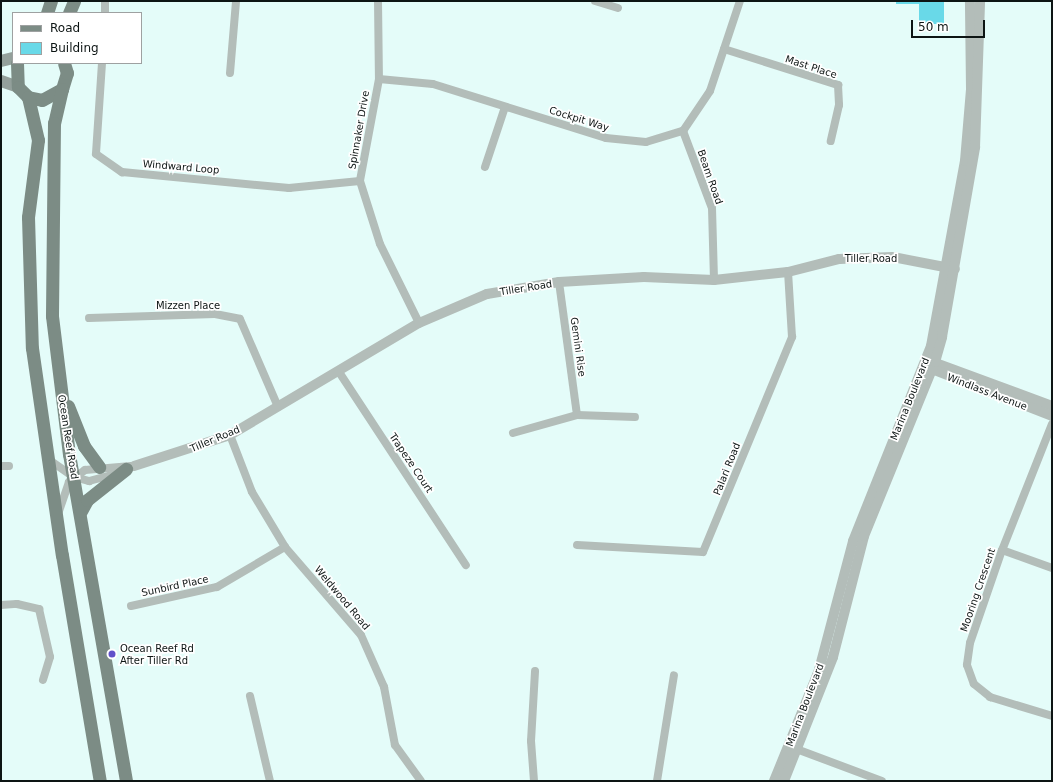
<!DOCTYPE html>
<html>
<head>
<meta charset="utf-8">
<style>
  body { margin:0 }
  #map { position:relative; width:1053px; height:782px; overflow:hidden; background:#e4fcf9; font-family:"DejaVu Sans",sans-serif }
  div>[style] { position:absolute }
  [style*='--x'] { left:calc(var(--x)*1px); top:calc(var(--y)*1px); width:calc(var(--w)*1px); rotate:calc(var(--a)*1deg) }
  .building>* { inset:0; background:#69d9e8 }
  .minor>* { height:8px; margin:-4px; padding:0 4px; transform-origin:4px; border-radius:4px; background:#b3bdb9 }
  .tertiary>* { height:10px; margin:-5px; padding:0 5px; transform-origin:5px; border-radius:5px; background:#b3bdb9 }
  .secondary>* { height:12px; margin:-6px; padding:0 6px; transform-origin:6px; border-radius:6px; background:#93a09b }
  .primary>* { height:13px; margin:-6.5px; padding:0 6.5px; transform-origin:6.5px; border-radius:6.5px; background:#7c8c85 }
  .dots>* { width:11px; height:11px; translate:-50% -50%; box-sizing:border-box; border:2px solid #fff; border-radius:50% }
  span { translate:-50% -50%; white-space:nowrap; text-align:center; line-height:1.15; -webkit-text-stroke:3.5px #fff; paint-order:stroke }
  .street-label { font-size:10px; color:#0d1514 }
  .poi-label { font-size:10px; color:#0d1514 }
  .left { translate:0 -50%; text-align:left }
  .frame { position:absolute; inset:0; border:2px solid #0d1514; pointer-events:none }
  .legend { position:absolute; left:12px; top:12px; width:130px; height:52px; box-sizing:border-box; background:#fff; border:1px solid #9ea1a1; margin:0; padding:5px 7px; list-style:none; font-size:12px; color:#0d1514 }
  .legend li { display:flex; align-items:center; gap:8px; height:20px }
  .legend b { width:20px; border:1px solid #9ea1a1 }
  .scale { position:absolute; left:911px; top:20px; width:74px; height:18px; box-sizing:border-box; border:2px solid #0d1514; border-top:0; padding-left:5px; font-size:12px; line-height:14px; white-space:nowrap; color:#0d1514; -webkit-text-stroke:3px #fff; paint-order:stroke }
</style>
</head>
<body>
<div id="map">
  <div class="building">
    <div style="clip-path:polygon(896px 1px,944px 1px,944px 24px,919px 24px,919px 4px,896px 4px)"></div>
  </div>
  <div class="minor">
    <div style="--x:378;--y:1;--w:78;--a:89.3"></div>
    <div style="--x:379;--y:79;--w:104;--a:100.6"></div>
    <div style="--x:360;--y:181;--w:66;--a:72.4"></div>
    <div style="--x:380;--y:244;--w:88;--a:63.7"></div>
    <div style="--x:595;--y:1;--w:24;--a:17"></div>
    <div style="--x:105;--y:13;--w:12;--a:-90"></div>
    <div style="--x:724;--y:49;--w:120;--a:17.5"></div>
    <div style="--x:838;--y:85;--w:20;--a:87"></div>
    <div style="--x:839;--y:105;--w:37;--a:103"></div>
    <div style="--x:102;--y:63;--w:91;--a:93.8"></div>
    <div style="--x:96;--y:154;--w:32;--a:35"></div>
    <div style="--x:122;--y:172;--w:168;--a:5.5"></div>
    <div style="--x:289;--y:188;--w:71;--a:-5.6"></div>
    <div style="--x:230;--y:73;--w:72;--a:-85.2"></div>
    <div style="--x:379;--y:79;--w:54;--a:5.3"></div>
    <div style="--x:433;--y:84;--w:181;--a:17.3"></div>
    <div style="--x:606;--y:138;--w:40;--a:5.7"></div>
    <div style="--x:646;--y:142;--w:39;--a:-17"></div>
    <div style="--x:683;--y:131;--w:48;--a:-56"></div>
    <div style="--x:710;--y:91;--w:95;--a:-71.6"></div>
    <div style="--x:683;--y:131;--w:82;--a:69.4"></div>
    <div style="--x:712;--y:208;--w:72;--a:88.4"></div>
    <div style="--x:485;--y:167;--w:63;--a:-71.6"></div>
    <div style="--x:559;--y:282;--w:134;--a:82.3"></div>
    <div style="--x:89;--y:318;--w:126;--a:-1.8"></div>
    <div style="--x:215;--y:314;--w:25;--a:11"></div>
    <div style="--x:240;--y:319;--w:96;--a:66.6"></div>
    <div style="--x:339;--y:372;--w:231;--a:56.7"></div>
    <div style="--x:1052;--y:424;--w:136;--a:111.6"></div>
    <div style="--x:1002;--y:550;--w:98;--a:109"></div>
    <div style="--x:970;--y:643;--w:22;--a:98"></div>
    <div style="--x:967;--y:665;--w:20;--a:70"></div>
    <div style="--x:974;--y:684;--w:21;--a:39"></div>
    <div style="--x:990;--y:697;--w:65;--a:17"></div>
    <div style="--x:513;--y:433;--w:66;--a:-15.7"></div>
    <div style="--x:577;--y:415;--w:58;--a:2"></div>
    <div style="--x:230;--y:435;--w:61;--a:68.9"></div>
    <div style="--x:252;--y:492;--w:64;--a:59"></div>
    <div style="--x:285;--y:547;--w:116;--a:49.2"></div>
    <div style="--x:361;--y:635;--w:57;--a:66.1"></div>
    <div style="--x:384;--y:687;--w:59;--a:79.3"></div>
    <div style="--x:395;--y:745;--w:44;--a:54.2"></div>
    <div style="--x:48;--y:459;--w:32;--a:35"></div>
    <div style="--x:74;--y:477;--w:16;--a:15"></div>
    <div style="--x:89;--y:481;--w:27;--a:-15"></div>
    <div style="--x:1;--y:466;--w:8;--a:0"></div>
    <div style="--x:58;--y:514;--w:34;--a:-71"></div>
    <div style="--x:69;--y:482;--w:20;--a:-37"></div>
    <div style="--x:85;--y:470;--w:46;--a:-5"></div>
    <div style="--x:577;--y:545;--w:126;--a:3.2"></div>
    <div style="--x:703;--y:552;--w:233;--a:-67.5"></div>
    <div style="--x:792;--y:337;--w:65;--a:-93.5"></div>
    <div style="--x:1002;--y:550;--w:53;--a:19.8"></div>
    <div style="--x:1;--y:605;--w:16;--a:-4"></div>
    <div style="--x:17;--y:604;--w:23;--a:13"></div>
    <div style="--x:39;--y:609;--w:49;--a:77.1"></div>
    <div style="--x:50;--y:657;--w:24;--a:107"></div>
    <div style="--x:131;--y:606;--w:88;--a:-12.5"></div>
    <div style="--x:217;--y:587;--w:79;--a:-30.5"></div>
    <div style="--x:250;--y:696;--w:87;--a:76.8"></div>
    <div style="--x:791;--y:747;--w:97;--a:20.5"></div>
    <div style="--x:534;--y:781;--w:40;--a:-94.3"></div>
    <div style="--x:531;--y:741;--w:70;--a:-86.7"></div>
    <div style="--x:657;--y:781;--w:107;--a:-80.9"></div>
  </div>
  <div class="tertiary">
    <div style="--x:930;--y:361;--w:130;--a:20.2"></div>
    <div style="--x:927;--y:367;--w:134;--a:21.4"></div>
    <div style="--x:134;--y:466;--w:101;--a:-17.9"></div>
    <div style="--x:230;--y:435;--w:220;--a:-30.7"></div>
    <div style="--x:419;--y:323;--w:74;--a:-23.1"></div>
    <div style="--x:487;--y:294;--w:73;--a:-9.5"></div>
    <div style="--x:559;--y:282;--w:85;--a:-3.4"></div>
    <div style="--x:644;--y:277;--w:70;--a:2.5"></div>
    <div style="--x:714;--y:280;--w:74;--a:-6.2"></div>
    <div style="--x:788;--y:272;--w:53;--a:-14.3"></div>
    <div style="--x:839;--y:259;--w:54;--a:-2.1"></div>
    <div style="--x:893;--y:257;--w:63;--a:11"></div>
    <div style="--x:774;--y:781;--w:120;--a:-67.9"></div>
    <div style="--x:819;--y:670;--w:133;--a:-75.2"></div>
    <div style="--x:853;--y:541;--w:210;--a:-68.2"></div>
    <div style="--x:931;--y:346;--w:188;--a:-79.6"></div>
    <div style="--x:965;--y:161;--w:72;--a:-85.2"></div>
    <div style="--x:971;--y:89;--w:88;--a:-90.7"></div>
    <div style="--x:784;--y:781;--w:133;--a:-68.4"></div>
    <div style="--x:833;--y:657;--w:125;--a:-75.6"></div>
    <div style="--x:864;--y:536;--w:188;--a:-67.8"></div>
    <div style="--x:935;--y:362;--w:26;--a:-74"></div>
    <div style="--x:942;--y:337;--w:193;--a:-80.1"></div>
    <div style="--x:975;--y:147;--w:146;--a:-88"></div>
  </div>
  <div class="secondary">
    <div style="--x:1;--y:61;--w:12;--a:-14"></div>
    <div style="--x:1;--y:81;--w:18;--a:19"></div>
  </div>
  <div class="primary">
    <div style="--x:47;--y:13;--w:13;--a:-72"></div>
    <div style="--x:69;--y:13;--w:13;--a:-67"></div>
    <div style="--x:17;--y:63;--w:24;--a:88"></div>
    <div style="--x:18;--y:87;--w:14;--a:45"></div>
    <div style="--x:28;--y:97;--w:14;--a:12"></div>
    <div style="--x:42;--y:100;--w:23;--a:-29"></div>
    <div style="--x:62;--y:89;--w:17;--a:-73"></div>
    <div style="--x:67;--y:73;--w:10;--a:-107"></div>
    <div style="--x:62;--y:89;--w:35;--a:103"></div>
    <div style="--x:54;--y:123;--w:193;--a:90.6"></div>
    <div style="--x:52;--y:316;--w:139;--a:83"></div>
    <div style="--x:69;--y:454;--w:332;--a:80.1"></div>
    <div style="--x:28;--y:97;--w:44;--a:76.9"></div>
    <div style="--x:38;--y:140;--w:78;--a:97.4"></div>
    <div style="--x:28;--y:217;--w:131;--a:88.3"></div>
    <div style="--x:32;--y:348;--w:209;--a:81.8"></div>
    <div style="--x:62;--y:555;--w:229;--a:80.5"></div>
    <div style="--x:68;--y:406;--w:43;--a:68.2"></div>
    <div style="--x:84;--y:446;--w:26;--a:54"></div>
    <div style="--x:81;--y:511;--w:13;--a:-61"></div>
    <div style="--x:87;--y:500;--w:50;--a:-38.5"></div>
  </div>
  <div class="dots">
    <div style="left:112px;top:654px;background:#6151ca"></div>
  </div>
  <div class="street-label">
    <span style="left:811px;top:67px;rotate:18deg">Mast Place</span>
    <span style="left:579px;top:119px;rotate:17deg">Cockpit Way</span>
    <span style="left:359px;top:130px;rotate:-80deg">Spinnaker Drive</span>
    <span style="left:181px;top:167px;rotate:5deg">Windward Loop</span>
    <span style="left:710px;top:177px;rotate:71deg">Beam Road</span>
    <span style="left:871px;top:259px">Tiller Road</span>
    <span style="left:526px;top:288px;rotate:-9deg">Tiller Road</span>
    <span style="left:188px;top:306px">Mizzen Place</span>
    <span style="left:578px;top:347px;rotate:82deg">Gemini Rise</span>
    <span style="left:987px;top:392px;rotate:21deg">Windlass Avenue</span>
    <span style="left:910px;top:399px;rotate:-68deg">Marina Boulevard</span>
    <span style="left:68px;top:437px;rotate:81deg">Ocean Reef Road</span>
    <span style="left:215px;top:439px;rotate:-23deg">Tiller Road</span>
    <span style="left:411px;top:463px;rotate:56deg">Trapeze Court</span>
    <span style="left:727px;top:469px;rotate:-68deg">Palari Road</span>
    <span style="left:175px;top:586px;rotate:-12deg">Sunbird Place</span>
    <span style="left:978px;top:590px;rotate:-71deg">Mooring Crescent</span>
    <span style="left:342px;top:598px;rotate:50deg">Weldwood Road</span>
    <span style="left:805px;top:705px;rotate:-69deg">Marina Boulevard</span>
  </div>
  <div class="poi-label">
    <span class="left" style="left:120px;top:654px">Ocean Reef Rd<br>After Tiller Rd</span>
  </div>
  <div class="frame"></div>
  <ul class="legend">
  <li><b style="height:5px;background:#7c8c85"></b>Road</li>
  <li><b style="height:11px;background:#69d9e8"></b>Building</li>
  </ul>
  <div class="scale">50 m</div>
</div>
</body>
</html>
